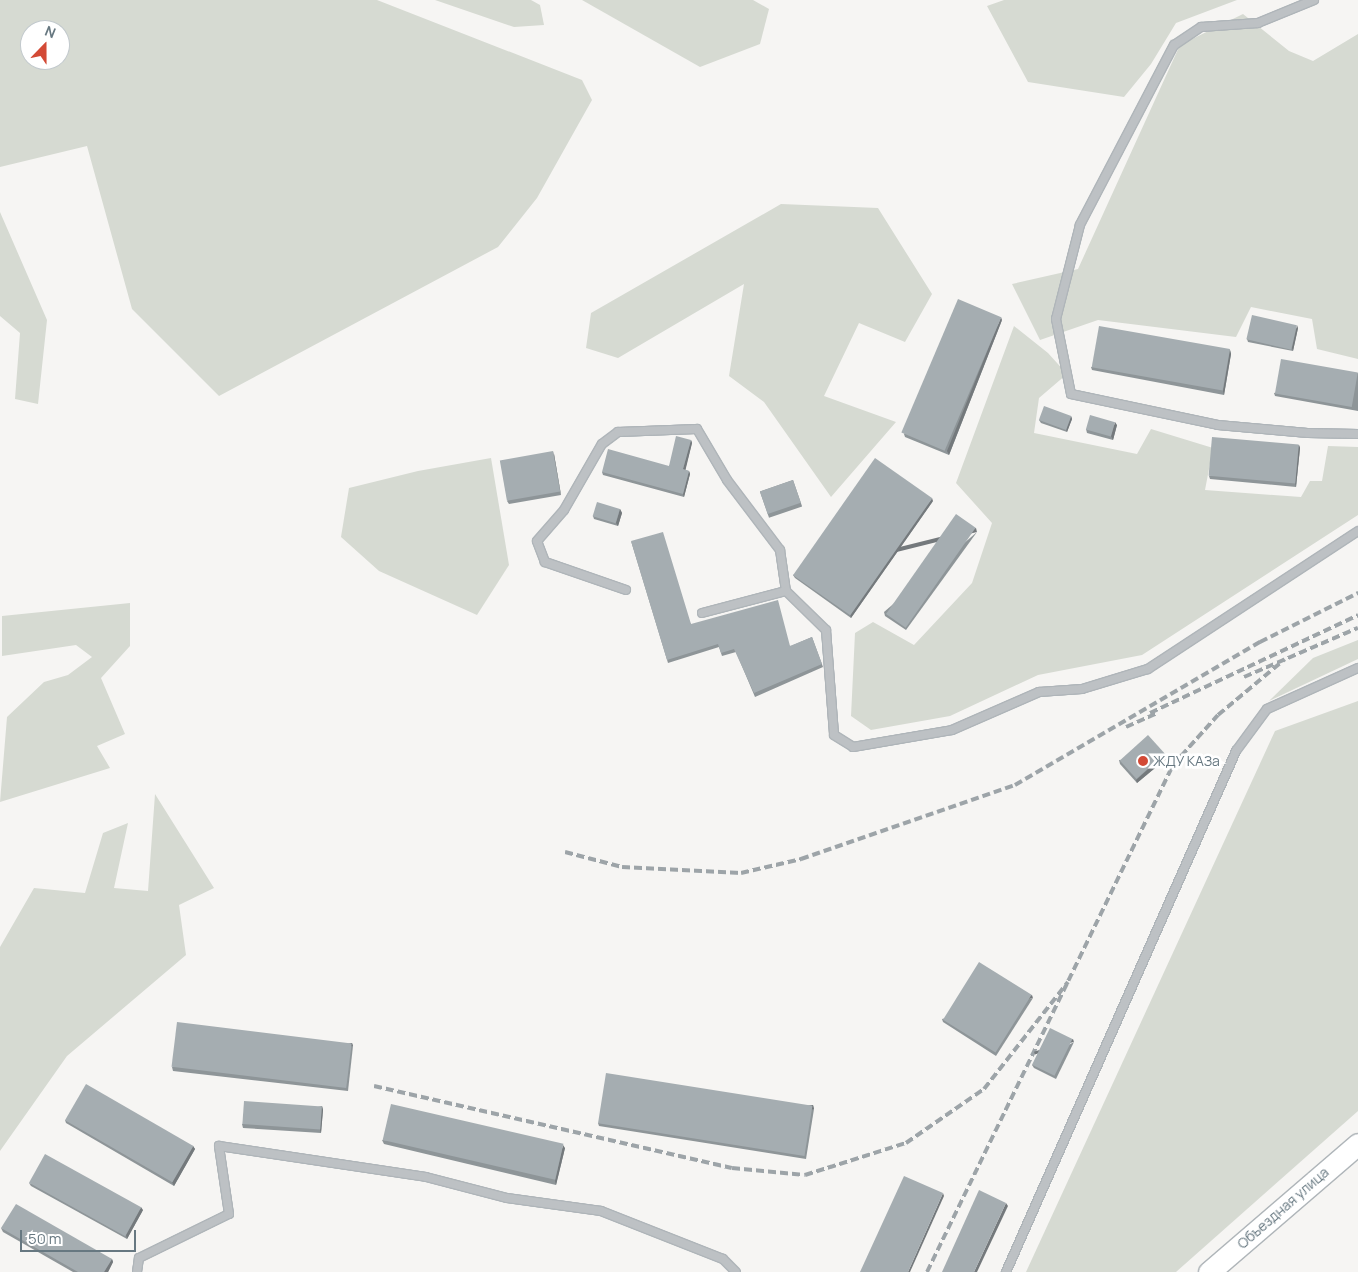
<!DOCTYPE html>
<html>
<head>
<meta charset="utf-8">
<style>
  body { margin:0 }
  #map { position:relative; width:1358px; height:1272px; overflow:hidden; background:#f6f5f3; font-family:Manrope,sans-serif }
  div>[style] { position:absolute }
  [style*='--x'] { left:calc(var(--x)*1px); top:calc(var(--y)*1px); width:calc(var(--w)*1px); rotate:calc(var(--a)*1deg) }
  .green>* { inset:0; background:#d6dad2 }
  .roads { filter:drop-shadow(1px 0 #afb5b9) drop-shadow(-1px 0 #afb5b9) drop-shadow(0 1px #afb5b9) drop-shadow(0 -1px #afb5b9) }
  .lane>* { height:8px; margin:-4px; padding:0 4px; transform-origin:4px; border-radius:4px; background:#bdc1c4 }
  .secondary>* { height:21px; margin:-10.5px; padding:0 10.5px; transform-origin:10.5px; border-radius:10.5px; background:#fff }
  .rail>* { height:4px; margin-top:-2px; transform-origin:0; background:repeating-linear-gradient(90deg,#9da4a8 0 8px,transparent 0 12px) }
  .wall>* { inset:0; background:#8e9598; transform-origin:0 0 }
  .shaded-wall>* { inset:0; background:#74797c; transform-origin:0 0 }
  .building>* { inset:0; background:#a5adb1; transform-origin:0 0 }
  .dots>* { width:14px; height:14px; translate:-50% -50%; box-sizing:border-box; border:2px solid #fff; border-radius:50% }
  span { translate:-50% -50%; white-space:nowrap; text-align:center; line-height:1.15; -webkit-text-stroke:5px #fff; paint-order:stroke }
  .poi-label { font-size:14px; color:#677881 }
  .left { translate:0 -50%; text-align:left }
  .street-label { font-size:14px; color:#677881 }
  .north { position:absolute; left:20px; top:20px; width:50px; height:50px; box-sizing:border-box; background:#fff; border:1px solid #c2c9cd; border-radius:50%; rotate:22deg; font-size:14px; font-weight:700; line-height:20px; text-align:center; color:#677881 }
  .north::after { content:''; display:block; margin:auto; width:18px; height:22px; background:#d34a36; clip-path:polygon(50% 0,100% 100%,50% 72%,0 100%) }
  .scale { position:absolute; left:20px; top:1230px; width:116px; height:22px; box-sizing:border-box; border:2px solid #677881; border-top:0; padding-left:6px; font-size:15px; line-height:18px; white-space:nowrap; color:#677881; -webkit-text-stroke:4px #fff; paint-order:stroke }
</style>
</head>
<body>
<div id="map">
  <div class="green">
    <div style="clip-path:polygon(evenodd,0 0,377px 0,582px 80px,592px 100px,537px 198px,498px 247px,219px 396px,132px 309px,87px 146px,0 167px,0 0,30px 30px,60px 30px,60px 60px,30px 60px,30px 30px)"></div>
    <div style="clip-path:polygon(435px 0,531px 0,540px 5px,544px 25px,514px 27px)"></div>
    <div style="clip-path:polygon(582px 0,753px 0,769px 9px,760px 44px,700px 67px)"></div>
    <div style="clip-path:polygon(1004px 0,1237px 0,1176px 23px,1151px 64px,1124px 97px,1028px 82px,987px 6px)"></div>
    <div style="clip-path:polygon(1243px 14px,1289px 51px,1313px 61px,1358px 34px,1358px 359px,1317px 349px,1312px 319px,1251px 307px,1236px 337px,1098px 320px,1040px 340px,1012px 284px,1078px 269px,1180px 45px)"></div>
    <div style="clip-path:polygon(781px 204px,878px 208px,932px 294px,905px 342px,859px 323px,824px 396px,896px 422px,831px 497px,764px 402px,729px 376px,744px 284px,618px 358px,586px 348px,591px 313px)"></div>
    <div style="clip-path:polygon(0 212px,47px 320px,38px 404px,15px 399px,20px 333px,0 316px)"></div>
    <div style="clip-path:polygon(1014px 326px,1048px 353px,1067px 374px,1039px 398px,1034px 433px,1137px 454px,1151px 429px,1213px 448px,1205px 490px,1301px 497px,1310px 481px,1322px 481px,1328px 446px,1358px 447px,1358px 515px,1142px 655px,1038px 675px,950px 716px,871px 730px,851px 716px,855px 633px,873px 622px,914px 645px,972px 583px,992px 523px,956px 483px)"></div>
    <div style="clip-path:polygon(491px 458px,509px 565px,477px 615px,379px 571px,341px 537px,349px 488px,418px 471px)"></div>
    <div style="clip-path:polygon(130px 603px,130px 646px,101px 678px,125px 734px,97px 746px,110px 768px,0 802px,7px 717px,44px 682px,68px 675px,92px 657px,76px 645px,2px 656px,2px 616px)"></div>
    <div style="clip-path:polygon(1358px 640px,1358px 659px,1269px 701px,1313px 658px)"></div>
    <div style="clip-path:polygon(1358px 701px,1358px 1111px,1176px 1272px,1026px 1272px,1275px 731px)"></div>
    <div style="clip-path:polygon(155px 794px,214px 888px,179px 905px,186px 955px,67px 1056px,0 1151px,0 947px,34px 888px,85px 893px,103px 833px,128px 823px,114px 888px,148px 891px)"></div>
  </div>
  <div class="roads">
    <div class="lane">
      <div style="--x:1314;--y:0;--w:61;--a:157.7"></div>
      <div style="--x:1258;--y:23;--w:57;--a:176"></div>
      <div style="--x:1201;--y:27;--w:32;--a:146"></div>
      <div style="--x:1174;--y:45;--w:203;--a:117.6"></div>
      <div style="--x:1080;--y:225;--w:97;--a:104.3"></div>
      <div style="--x:1056;--y:319;--w:76;--a:78.7"></div>
      <div style="--x:1071;--y:394;--w:150;--a:11.9"></div>
      <div style="--x:1218;--y:425;--w:90;--a:5.1"></div>
      <div style="--x:1308;--y:433;--w:50;--a:1.1"></div>
      <div style="--x:626;--y:590;--w:86;--a:-160.9"></div>
      <div style="--x:545;--y:562;--w:22;--a:-111"></div>
      <div style="--x:537;--y:541;--w:41;--a:-48.9"></div>
      <div style="--x:564;--y:510;--w:76;--a:-60.1"></div>
      <div style="--x:602;--y:444;--w:20;--a:-37"></div>
      <div style="--x:618;--y:432;--w:79;--a:-2.2"></div>
      <div style="--x:697;--y:429;--w:59;--a:59.5"></div>
      <div style="--x:727;--y:480;--w:88;--a:52.9"></div>
      <div style="--x:780;--y:550;--w:41;--a:81.7"></div>
      <div style="--x:786;--y:591;--w:56;--a:44.3"></div>
      <div style="--x:826;--y:630;--w:105;--a:85.6"></div>
      <div style="--x:834;--y:735;--w:22;--a:32"></div>
      <div style="--x:853;--y:747;--w:100;--a:-9.7"></div>
      <div style="--x:952;--y:730;--w:95;--a:-23.6"></div>
      <div style="--x:1039;--y:692;--w:43;--a:-4"></div>
      <div style="--x:1082;--y:689;--w:69;--a:-16.9"></div>
      <div style="--x:1148;--y:669;--w:251;--a:-33.3"></div>
      <div style="--x:702;--y:613;--w:87;--a:-14.7"></div>
      <div style="--x:137;--y:1272;--w:14;--a:-82"></div>
      <div style="--x:139;--y:1258;--w:100;--a:-26.1"></div>
      <div style="--x:229;--y:1214;--w:69;--a:-98.4"></div>
      <div style="--x:219;--y:1146;--w:209;--a:8.5"></div>
      <div style="--x:426;--y:1177;--w:84;--a:14.5"></div>
      <div style="--x:507;--y:1198;--w:95;--a:7.9"></div>
      <div style="--x:601;--y:1211;--w:131;--a:21.5"></div>
      <div style="--x:723;--y:1259;--w:18;--a:45"></div>
      <div style="--x:1006;--y:1272;--w:570;--a:-66.18"></div>
      <div style="--x:1236;--y:751;--w:52;--a:-53.6"></div>
      <div style="--x:1267;--y:709;--w:100;--a:-24.3"></div>
    </div>
    <div class="secondary">
      <div style="--x:1209;--y:1272;--w:196;--a:-40.7"></div>
    </div>
  </div>
  <div class="rail">
    <div style="--x:1244;--y:677;--w:124;--a:-23.3"></div>
    <div style="--x:1150;--y:713;--w:230;--a:-25.2"></div>
    <div style="--x:1126;--y:727;--w:35;--a:-24"></div>
    <div style="--x:565;--y:852;--w:59;--a:14.7"></div>
    <div style="--x:622;--y:867;--w:119;--a:2.9"></div>
    <div style="--x:741;--y:873;--w:62;--a:-13.1"></div>
    <div style="--x:801;--y:859;--w:226;--a:-19.1"></div>
    <div style="--x:1015;--y:785;--w:284;--a:-30.3"></div>
    <div style="--x:1260;--y:642;--w:110;--a:-26.6"></div>
    <div style="--x:374;--y:1086;--w:367;--a:12.9"></div>
    <div style="--x:732;--y:1168;--w:73;--a:5.5"></div>
    <div style="--x:805;--y:1175;--w:106;--a:-17.6"></div>
    <div style="--x:906;--y:1143;--w:95;--a:-34.7"></div>
    <div style="--x:984;--y:1089;--w:136;--a:-51.9"></div>
    <div style="--x:927;--y:1272;--w:564;--a:-64.12"></div>
    <div style="--x:1173;--y:765;--w:67;--a:-48"></div>
    <div style="--x:1218;--y:715;--w:87;--a:-39.9"></div>
  </div>
  <div class="wall">
    <div style="clip-path:polygon(1002px 320px,949px 455px,905px 437px,904px 434px)"></div>
    <div style="clip-path:polygon(1298px 328px,1293px 351px,1248px 342px,1247px 339px)"></div>
    <div style="clip-path:polygon(1230px 350px,1231px 354px,1224px 395px,1092px 370px,1091px 367px)"></div>
    <div style="clip-path:polygon(1358px 373px,1358px 411px,1275px 396px,1274px 393px)"></div>
    <div style="clip-path:polygon(1071px 416px,1072px 419px,1067px 432px,1041px 423px,1039px 420px)"></div>
    <div style="clip-path:polygon(1117px 425px,1113px 440px,1087px 433px,1086px 429px)"></div>
    <div style="clip-path:polygon(691px 440px,692px 443px,685px 470px,689px 471px,690px 474px,684px 497px,603px 475px,602px 472px,669px 466px)"></div>
    <div style="clip-path:polygon(1299px 445px,1300px 448px,1296px 487px,1210px 479px,1209px 476px)"></div>
    <div style="clip-path:polygon(554px 454px,561px 495px,509px 504px,507px 501px)"></div>
    <div style="left:793px;top:480px;width:28px;height:35px;rotate:71deg"></div>
    <div style="clip-path:polygon(933px 501px,851px 618px,795px 578px,793px 575px)"></div>
    <div style="clip-path:polygon(620px 509px,622px 513px,618px 526px,594px 519px,593px 516px)"></div>
    <div style="clip-path:polygon(977px 532px,906px 630px,885px 616px,884px 612px)"></div>
    <div style="clip-path:polygon(631px 541px,691px 624px,791px 646px,812px 637px,823px 667px,755px 697px,736px 652px,722px 656px,719px 647px,668px 663px)"></div>
    <div style="clip-path:polygon(1167px 758px,1137px 783px,1120px 764px,1119px 760px)"></div>
    <div style="clip-path:polygon(1033px 998px,996px 1056px,943px 1022px,942px 1019px)"></div>
    <div style="clip-path:polygon(1074px 1042px,1056px 1079px,1034px 1068px,1032px 1065px)"></div>
    <div style="clip-path:polygon(352px 1043px,353px 1046px,348px 1091px,173px 1071px,172px 1067px)"></div>
    <div style="clip-path:polygon(813px 1105px,814px 1109px,806px 1159px,599px 1126px,598px 1123px)"></div>
    <div style="clip-path:polygon(322px 1106px,323px 1110px,321px 1133px,243px 1128px,242px 1124px)"></div>
    <div style="clip-path:polygon(65px 1120px,193px 1146px,195px 1149px,174px 1186px,66px 1123px)"></div>
    <div style="clip-path:polygon(382px 1140px,565px 1148px,556px 1185px,384px 1144px)"></div>
    <div style="clip-path:polygon(29px 1183px,143px 1210px,127px 1239px,31px 1186px)"></div>
    <div style="clip-path:polygon(1px 1228px,112px 1259px,113px 1262px,108px 1272px,73px 1272px,3px 1232px)"></div>
  </div>
  <div class="shaded-wall">
    <div style="clip-path:polygon(1001px 317px,1002px 320px,949px 455px,947px 451px)"></div>
    <div style="clip-path:polygon(1297px 325px,1298px 328px,1293px 351px,1292px 348px)"></div>
    <div style="clip-path:polygon(1230px 350px,1231px 354px,1224px 395px,1223px 391px)"></div>
    <div style="clip-path:polygon(1071px 416px,1072px 419px,1067px 432px,1066px 429px)"></div>
    <div style="clip-path:polygon(1115px 422px,1117px 425px,1113px 440px,1111px 436px)"></div>
    <div style="clip-path:polygon(691px 440px,692px 443px,685px 472px,683px 469px)"></div>
    <div style="clip-path:polygon(1299px 445px,1300px 448px,1296px 487px,1295px 483px)"></div>
    <div style="clip-path:polygon(553px 451px,554px 454px,561px 495px,560px 491px)"></div>
    <div style="clip-path:polygon(689px 471px,690px 474px,684px 497px,683px 494px)"></div>
    <div style="clip-path:polygon(932px 498px,933px 501px,851px 618px,850px 614px)"></div>
    <div style="clip-path:polygon(620px 509px,622px 513px,618px 526px,616px 523px)"></div>
    <div style="left:976px;top:528px;width:4px;height:122px;rotate:76deg"></div>
    <div style="clip-path:polygon(1165px 754px,1167px 758px,1137px 783px,1136px 780px)"></div>
    <div style="left:1032px;top:995px;width:3px;height:69px;rotate:72deg"></div>
    <div style="left:1073px;top:1039px;width:3px;height:41px;rotate:72deg"></div>
    <div style="left:352px;top:1043px;width:3px;height:45px;rotate:72deg"></div>
    <div style="left:813px;top:1105px;width:4px;height:51px;rotate:76deg"></div>
    <div style="clip-path:polygon(322px 1106px,323px 1110px,321px 1133px,320px 1130px)"></div>
    <div style="clip-path:polygon(563px 1145px,565px 1148px,556px 1185px,555px 1181px)"></div>
    <div style="clip-path:polygon(193px 1146px,195px 1149px,174px 1186px,172px 1182px)"></div>
    <div style="clip-path:polygon(943px 1193px,944px 1196px,910px 1272px,908px 1272px)"></div>
    <div style="clip-path:polygon(1006px 1203px,1008px 1206px,977px 1272px,974px 1272px)"></div>
    <div style="clip-path:polygon(141px 1207px,143px 1210px,127px 1239px,126px 1235px)"></div>
    <div style="clip-path:polygon(112px 1259px,113px 1262px,108px 1272px,104px 1272px)"></div>
  </div>
  <div class="building">
    <div style="left:958px;top:299px;width:47px;height:145px;rotate:23deg"></div>
    <div style="left:1252px;top:315px;width:46px;height:25px;rotate:13deg"></div>
    <div style="left:1099px;top:326px;width:133px;height:42px;rotate:10deg"></div>
    <div style="left:1281px;top:359px;width:78px;height:35px;rotate:10deg"></div>
    <div style="left:1044px;top:406px;width:29px;height:15px;rotate:20deg"></div>
    <div style="left:1090px;top:415px;width:26px;height:15px;rotate:16deg"></div>
    <div style="clip-path:polygon(676px 436px,691px 440px,683px 469px,689px 471px,683px 494px,602px 472px,608px 449px,669px 466px)"></div>
    <div style="left:1212px;top:437px;width:87px;height:39px;rotate:5deg"></div>
    <div style="left:553px;top:451px;width:41px;height:54px;rotate:80deg"></div>
    <div style="left:875px;top:458px;width:70px;height:143px;rotate:35deg"></div>
    <div style="left:793px;top:480px;width:24px;height:35px;rotate:71deg"></div>
    <div style="left:597px;top:502px;width:24px;height:15px;rotate:17deg"></div>
    <div style="left:956px;top:514px;width:24px;height:122px;rotate:35deg"></div>
    <div style="clip-path:polygon(663px 532px,691px 624px,778px 600px,790px 646px,812px 637px,822px 664px,754px 693px,734px 649px,721px 653px,718px 644px,667px 660px,631px 541px)"></div>
    <div style="left:1148px;top:735px;width:25px;height:38px;rotate:48deg"></div>
    <div style="left:979px;top:962px;width:62px;height:68px;rotate:32deg"></div>
    <div style="left:177px;top:1022px;width:176px;height:45px;rotate:7deg"></div>
    <div style="left:1050px;top:1028px;width:25px;height:41px;rotate:26deg"></div>
    <div style="left:606px;top:1073px;width:209px;height:51px;rotate:9deg"></div>
    <div style="left:86px;top:1084px;width:124px;height:42px;rotate:30deg"></div>
    <div style="left:244px;top:1101px;width:78px;height:23px;rotate:4deg"></div>
    <div style="left:391px;top:1104px;width:177px;height:37px;rotate:13deg"></div>
    <div style="left:45px;top:1154px;width:110px;height:33px;rotate:29deg"></div>
    <div style="clip-path:polygon(904px 1176px,943px 1193px,908px 1272px,860px 1272px)"></div>
    <div style="clip-path:polygon(979px 1190px,1006px 1203px,974px 1272px,942px 1272px)"></div>
    <div style="clip-path:polygon(16px 1204px,112px 1259px,104px 1272px,78px 1272px,1px 1228px)"></div>
  </div>
  <div class="dots">
    <div style="left:1143px;top:761px;background:#d34a36"></div>
  </div>
  <div class="poi-label">
    <span class="left" style="left:1153px;top:761px">ЖДУ КАЗа</span>
  </div>
  <div class="street-label">
    <span style="left:1283px;top:1208px;rotate:-41deg">Объездная улица</span>
  </div>
  <div class="north">N</div>
  <div class="scale">50 m</div>
</div>
</body>
</html>
